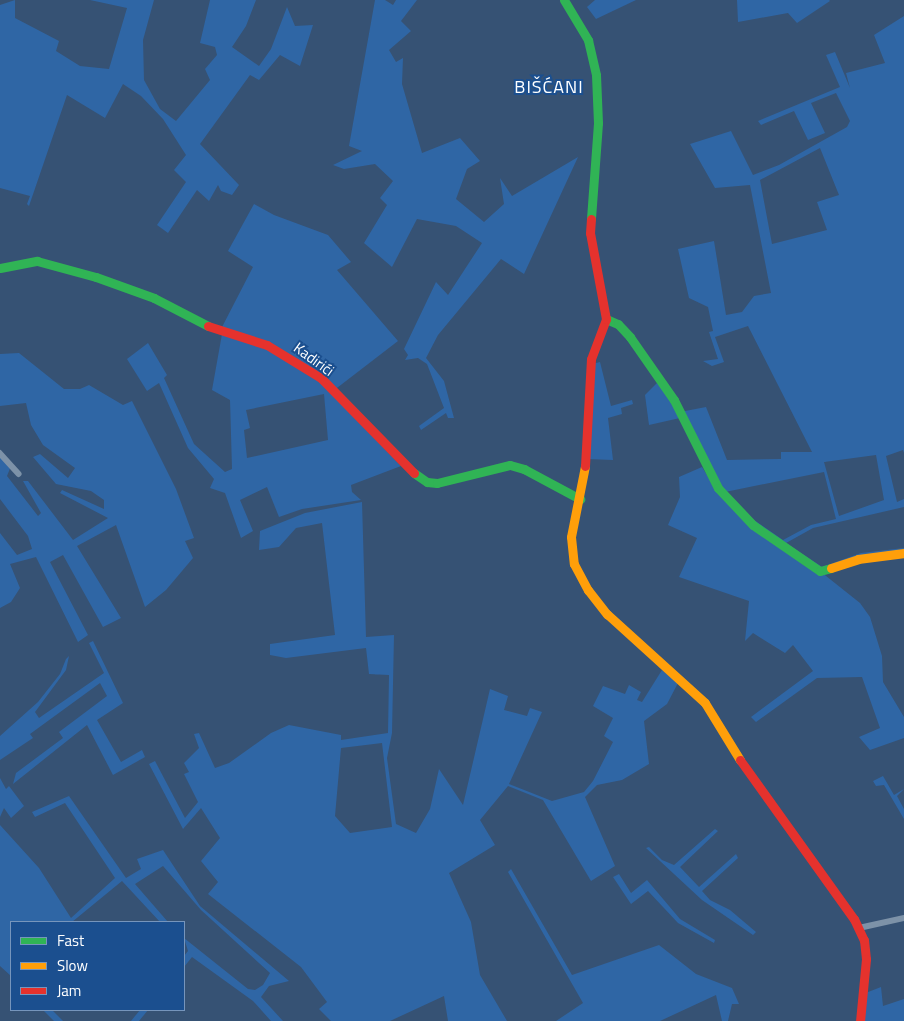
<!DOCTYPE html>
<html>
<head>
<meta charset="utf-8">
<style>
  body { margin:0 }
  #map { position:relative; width:904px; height:1021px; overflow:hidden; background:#365274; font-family:"Titillium Web",sans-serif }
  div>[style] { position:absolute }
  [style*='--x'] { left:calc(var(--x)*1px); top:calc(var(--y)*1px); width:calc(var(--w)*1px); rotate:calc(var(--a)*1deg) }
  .green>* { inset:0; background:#2f66a5 }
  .street>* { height:5.5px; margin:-2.75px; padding:0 2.75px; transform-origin:2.75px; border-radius:2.75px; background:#7d92a8 }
  .fast>* { height:9px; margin:-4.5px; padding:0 4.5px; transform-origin:4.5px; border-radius:4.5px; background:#30b455 }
  .slow>* { height:9px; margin:-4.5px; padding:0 4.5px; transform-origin:4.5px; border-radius:4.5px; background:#ff9f0a }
  .jam>* { height:9px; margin:-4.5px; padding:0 4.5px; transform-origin:4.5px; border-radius:4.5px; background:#e5322d }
  span { translate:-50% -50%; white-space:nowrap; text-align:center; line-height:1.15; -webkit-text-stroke:4px #1b4f8f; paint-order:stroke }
  .street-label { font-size:15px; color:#fff }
  .quarter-label { font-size:18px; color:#fff; letter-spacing:1px }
  .legend { position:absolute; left:10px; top:921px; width:175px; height:90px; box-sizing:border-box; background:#1b4f8f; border:1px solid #7695bc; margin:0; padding:6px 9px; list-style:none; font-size:15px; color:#fff }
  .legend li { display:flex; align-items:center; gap:10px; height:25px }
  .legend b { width:25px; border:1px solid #7695bc }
</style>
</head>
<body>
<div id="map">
  <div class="green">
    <div style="clip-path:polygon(15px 0,15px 18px,59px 41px,56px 51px,80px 66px,109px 69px,127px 8px,90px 0,154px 0,143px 40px,144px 80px,160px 109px,176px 121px,210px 80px,205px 69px,217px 55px,215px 47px,200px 43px,210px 0,256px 0,246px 26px,232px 47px,259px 66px,271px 49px,287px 7px,295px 26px,313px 25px,300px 66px,280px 55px,259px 80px,250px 75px,200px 144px,239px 185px,232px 195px,221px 191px,218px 185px,209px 201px,197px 190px,168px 233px,157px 225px,186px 182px,174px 170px,186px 155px,163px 119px,141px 96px,123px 84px,105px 118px,67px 95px,29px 206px,27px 204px,30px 196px,0 188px,0 5px)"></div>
    <div style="clip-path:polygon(375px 0,385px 0,393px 5px,396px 0,417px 0,401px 21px,411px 31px,389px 50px,396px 62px,403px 58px,402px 84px,422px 153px,460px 138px,480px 161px,467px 169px,456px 199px,484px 222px,504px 204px,500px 178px,512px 196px,578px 157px,524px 274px,501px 259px,438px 335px,426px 358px,444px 381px,454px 418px,448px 418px,446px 413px,421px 430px,419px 426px,444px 408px,427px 364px,418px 358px,405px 360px,408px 355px,404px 349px,436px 282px,448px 295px,482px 243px,456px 226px,417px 219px,392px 267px,364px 243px,387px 205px,380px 198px,393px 181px,375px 164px,344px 169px,333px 165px,362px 151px,349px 146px)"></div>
    <div style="clip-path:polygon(595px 0,636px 0,596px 19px,587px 7px)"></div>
    <div style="clip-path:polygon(737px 0,829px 0,830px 1px,797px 23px,788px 13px,738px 22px)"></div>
    <div style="clip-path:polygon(evenodd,904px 16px,904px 453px,903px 450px,886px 456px,897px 502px,904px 499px,904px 507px,813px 528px,786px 543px,822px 567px,861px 553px,904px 548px,904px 553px,821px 572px,860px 603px,870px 617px,882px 656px,883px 682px,904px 717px,904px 738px,870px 750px,859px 737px,880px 728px,862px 677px,817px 678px,756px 722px,751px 717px,813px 671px,793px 645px,785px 653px,753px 633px,745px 641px,749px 601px,679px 577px,697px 538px,668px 525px,680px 497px,679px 477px,702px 467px,710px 480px,680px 412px,706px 407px,727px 460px,781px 459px,781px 452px,812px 452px,748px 326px,715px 337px,724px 362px,712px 366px,703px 361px,718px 359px,709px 332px,713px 331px,708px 307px,689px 298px,678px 249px,714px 241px,726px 315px,742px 312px,754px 296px,771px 293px,750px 185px,715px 188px,690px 144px,731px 131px,753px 175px,779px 165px,847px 127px,850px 121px,836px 93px,811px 103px,825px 133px,808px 140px,794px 111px,761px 125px,758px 121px,840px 87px,826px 55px,835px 52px,850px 88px,846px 73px,885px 63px,874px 35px,904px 16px,820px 148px,839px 195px,817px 202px,827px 230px,772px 244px,760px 180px,820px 148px,904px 16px,876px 455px,884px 500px,839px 516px,824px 462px,876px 455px,904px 16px,824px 472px,836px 519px,811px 525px,783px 540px,754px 520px,725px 492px,824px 472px)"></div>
    <div style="clip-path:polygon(254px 204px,274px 215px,328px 235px,351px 262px,337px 270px,398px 341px,333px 391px,307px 367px,221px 329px,253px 267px,228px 251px)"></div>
    <div style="clip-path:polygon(evenodd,222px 334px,260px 345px,319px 381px,401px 466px,351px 485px,352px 492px,361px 500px,302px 509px,279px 517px,267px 487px,240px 500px,253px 531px,241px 538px,225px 493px,210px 488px,214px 479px,188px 448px,159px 383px,147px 391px,127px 359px,148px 343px,167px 375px,164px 378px,194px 444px,225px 472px,232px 469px,230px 400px,212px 390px,222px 334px,324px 394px,328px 440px,247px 458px,244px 430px,250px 428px,246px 410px,324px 394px)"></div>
    <div style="clip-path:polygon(19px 353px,64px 389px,80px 389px,89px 385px,123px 405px,132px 401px,176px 489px,194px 538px,185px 541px,193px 558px,166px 590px,145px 607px,116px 525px,77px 546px,121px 618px,103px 627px,63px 555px,50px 562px,88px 635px,78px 642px,36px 557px,10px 564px,20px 588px,11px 602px,0 608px,0 533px,17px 555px,32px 549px,28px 536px,0 499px,0 455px,11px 466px,7px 476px,38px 516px,41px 513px,23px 481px,28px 481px,73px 540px,108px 518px,60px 493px,62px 490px,104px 509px,104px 500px,91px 491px,56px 484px,33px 457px,40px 454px,68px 478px,75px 468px,43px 445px,31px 425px,26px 403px,0 406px,0 354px)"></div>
    <div style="clip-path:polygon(600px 362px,611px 406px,632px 400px,633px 404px,621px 408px,622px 414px,608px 418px,613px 460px,587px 459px,592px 364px)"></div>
    <div style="clip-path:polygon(657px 383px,671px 400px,680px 418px,649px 425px,645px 395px)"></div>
    <div style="clip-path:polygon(evenodd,362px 502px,366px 637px,394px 635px,392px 733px,387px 758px,396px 824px,416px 833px,430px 809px,439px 769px,463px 805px,490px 689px,508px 696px,504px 710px,527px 716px,530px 708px,542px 712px,509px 784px,552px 801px,584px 792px,593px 781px,613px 742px,604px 736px,613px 718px,593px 706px,603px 686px,625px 694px,629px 685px,641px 692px,637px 700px,642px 702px,662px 670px,678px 683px,667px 704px,644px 721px,649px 764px,622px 780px,597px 785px,585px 797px,615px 866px,591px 881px,543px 800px,508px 786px,480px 820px,495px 845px,449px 873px,471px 922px,480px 975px,507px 1021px,448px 1021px,444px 996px,390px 1021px,331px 1021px,319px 1009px,327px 1002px,301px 967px,208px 894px,218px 882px,201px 861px,220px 838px,201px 808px,183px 829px,149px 764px,155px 761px,185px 818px,198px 802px,184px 774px,189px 772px,184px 763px,199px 748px,194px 734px,199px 733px,215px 768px,229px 763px,271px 733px,289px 725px,341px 735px,341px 740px,388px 733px,389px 675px,369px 674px,366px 648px,286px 658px,270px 655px,270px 644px,335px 635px,322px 523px,296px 528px,279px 547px,259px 550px,260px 531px,305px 513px,362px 502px,382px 743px,392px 827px,350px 833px,335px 816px,341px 748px,382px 743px)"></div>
    <div style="clip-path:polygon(93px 641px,123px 703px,97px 720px,121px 762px,142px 750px,145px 757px,113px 775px,87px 725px,13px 784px,16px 773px,63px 738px,59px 732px,107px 696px,100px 683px,30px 734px,33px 738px,0 760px,0 736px,38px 702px,60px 674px,66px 659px,69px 656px,66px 670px,35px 712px,39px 718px,104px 673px,89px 643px)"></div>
    <div style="clip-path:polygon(883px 776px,894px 795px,904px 789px,897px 796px,904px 809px,904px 819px,884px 785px,876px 786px,873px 781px)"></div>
    <div style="clip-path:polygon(0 778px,6px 789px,9px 786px,24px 806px,11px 818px,4px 808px,0 817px)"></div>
    <div style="clip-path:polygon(69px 796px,126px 878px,141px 869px,137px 859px,163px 850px,200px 906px,289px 981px,269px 986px,261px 997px,283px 1021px,271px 1021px,253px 1001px,192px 957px,184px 967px,184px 956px,188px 951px,184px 938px,248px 989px,255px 990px,263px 985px,270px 973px,201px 910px,163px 866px,135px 884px,168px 922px,160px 922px,122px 881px,72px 922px,11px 922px,11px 976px,0 966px,0 825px,39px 868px,71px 918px,115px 878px,65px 803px,35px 817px,32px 812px)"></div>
    <div style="clip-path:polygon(715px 829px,718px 831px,680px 867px,699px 887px,736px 854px,738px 858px,702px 891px,710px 900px,730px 910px,756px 932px,753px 935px,702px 900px,646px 848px,649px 847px,662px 860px,674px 865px)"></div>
    <div style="clip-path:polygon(511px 869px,572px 975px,659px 945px,696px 974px,732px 988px,739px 1004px,732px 1004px,728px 1021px,722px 1021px,716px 995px,660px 1021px,556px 1021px,583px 1003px,508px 872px)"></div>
    <div style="clip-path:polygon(619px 874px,631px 893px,647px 880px,680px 919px,715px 940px,714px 943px,678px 923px,648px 891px,631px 904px,613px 877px)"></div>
    <div style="clip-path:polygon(881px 987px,883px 1006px,904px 999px,904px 1021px,860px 1021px,863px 994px)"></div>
    <div style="clip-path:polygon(43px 1010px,52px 1010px,63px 1021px,54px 1021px)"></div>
    <div style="clip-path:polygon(140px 1010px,148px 1010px,139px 1021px,131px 1021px)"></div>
  </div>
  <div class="street">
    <div style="--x:0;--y:453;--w:28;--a:48"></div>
    <div style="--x:859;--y:928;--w:46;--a:-12.5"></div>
  </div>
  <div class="fast">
    <div style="--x:564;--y:0;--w:47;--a:59"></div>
    <div style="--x:588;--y:40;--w:36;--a:77"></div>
    <div style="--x:596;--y:75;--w:48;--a:87.6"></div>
    <div style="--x:598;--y:123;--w:96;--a:94.2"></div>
    <div style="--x:0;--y:268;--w:38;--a:-11"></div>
    <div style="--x:37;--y:261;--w:61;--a:15.2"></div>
    <div style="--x:96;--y:277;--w:62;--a:19.9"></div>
    <div style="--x:154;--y:298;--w:61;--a:27.4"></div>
    <div style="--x:606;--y:319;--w:13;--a:23"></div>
    <div style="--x:618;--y:324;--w:18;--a:47"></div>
    <div style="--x:630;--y:337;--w:77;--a:55.1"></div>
    <div style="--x:674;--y:400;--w:98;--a:63.4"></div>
    <div style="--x:718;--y:488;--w:51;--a:46.6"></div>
    <div style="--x:753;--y:525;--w:81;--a:34.5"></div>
    <div style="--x:820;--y:571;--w:11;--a:-15"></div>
    <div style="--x:414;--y:473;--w:16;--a:35"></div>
    <div style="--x:427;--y:482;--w:10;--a:6"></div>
    <div style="--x:437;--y:483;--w:75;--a:-13.9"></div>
    <div style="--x:510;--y:465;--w:15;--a:16"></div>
    <div style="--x:524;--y:469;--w:64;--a:28.2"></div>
  </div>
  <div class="slow">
    <div style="--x:585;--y:466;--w:72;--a:101.2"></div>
    <div style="--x:571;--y:537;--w:27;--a:84"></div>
    <div style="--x:574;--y:564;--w:30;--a:62"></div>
    <div style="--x:588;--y:590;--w:31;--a:52"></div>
    <div style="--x:607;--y:614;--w:132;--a:42.2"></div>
    <div style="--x:705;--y:703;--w:67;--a:58.4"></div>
    <div style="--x:831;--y:568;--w:28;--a:-18"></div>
    <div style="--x:858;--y:559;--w:46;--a:-7.4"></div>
  </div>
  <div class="jam">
    <div style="--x:208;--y:326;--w:62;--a:17.9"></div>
    <div style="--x:267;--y:345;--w:63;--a:31.4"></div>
    <div style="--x:321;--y:378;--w:133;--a:45.6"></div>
    <div style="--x:585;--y:466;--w:107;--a:-86.8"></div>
    <div style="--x:591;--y:359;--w:43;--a:-69.4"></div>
    <div style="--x:606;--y:319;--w:87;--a:-100.5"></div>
    <div style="--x:590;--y:233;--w:14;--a:-86"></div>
    <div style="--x:740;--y:760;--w:196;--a:54.4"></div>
    <div style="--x:854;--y:919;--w:23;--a:65"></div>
    <div style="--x:864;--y:940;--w:19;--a:84"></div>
    <div style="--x:866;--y:959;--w:62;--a:95.5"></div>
  </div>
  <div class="street-label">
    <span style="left:314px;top:359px;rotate:36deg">Kadirići</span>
  </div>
  <div class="quarter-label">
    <span style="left:549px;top:87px">BIŠĆANI</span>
  </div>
  <ul class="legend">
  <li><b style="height:6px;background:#30b455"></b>Fast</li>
  <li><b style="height:6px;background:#ff9f0a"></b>Slow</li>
  <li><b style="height:6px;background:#e5322d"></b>Jam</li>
  </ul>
</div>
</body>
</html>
